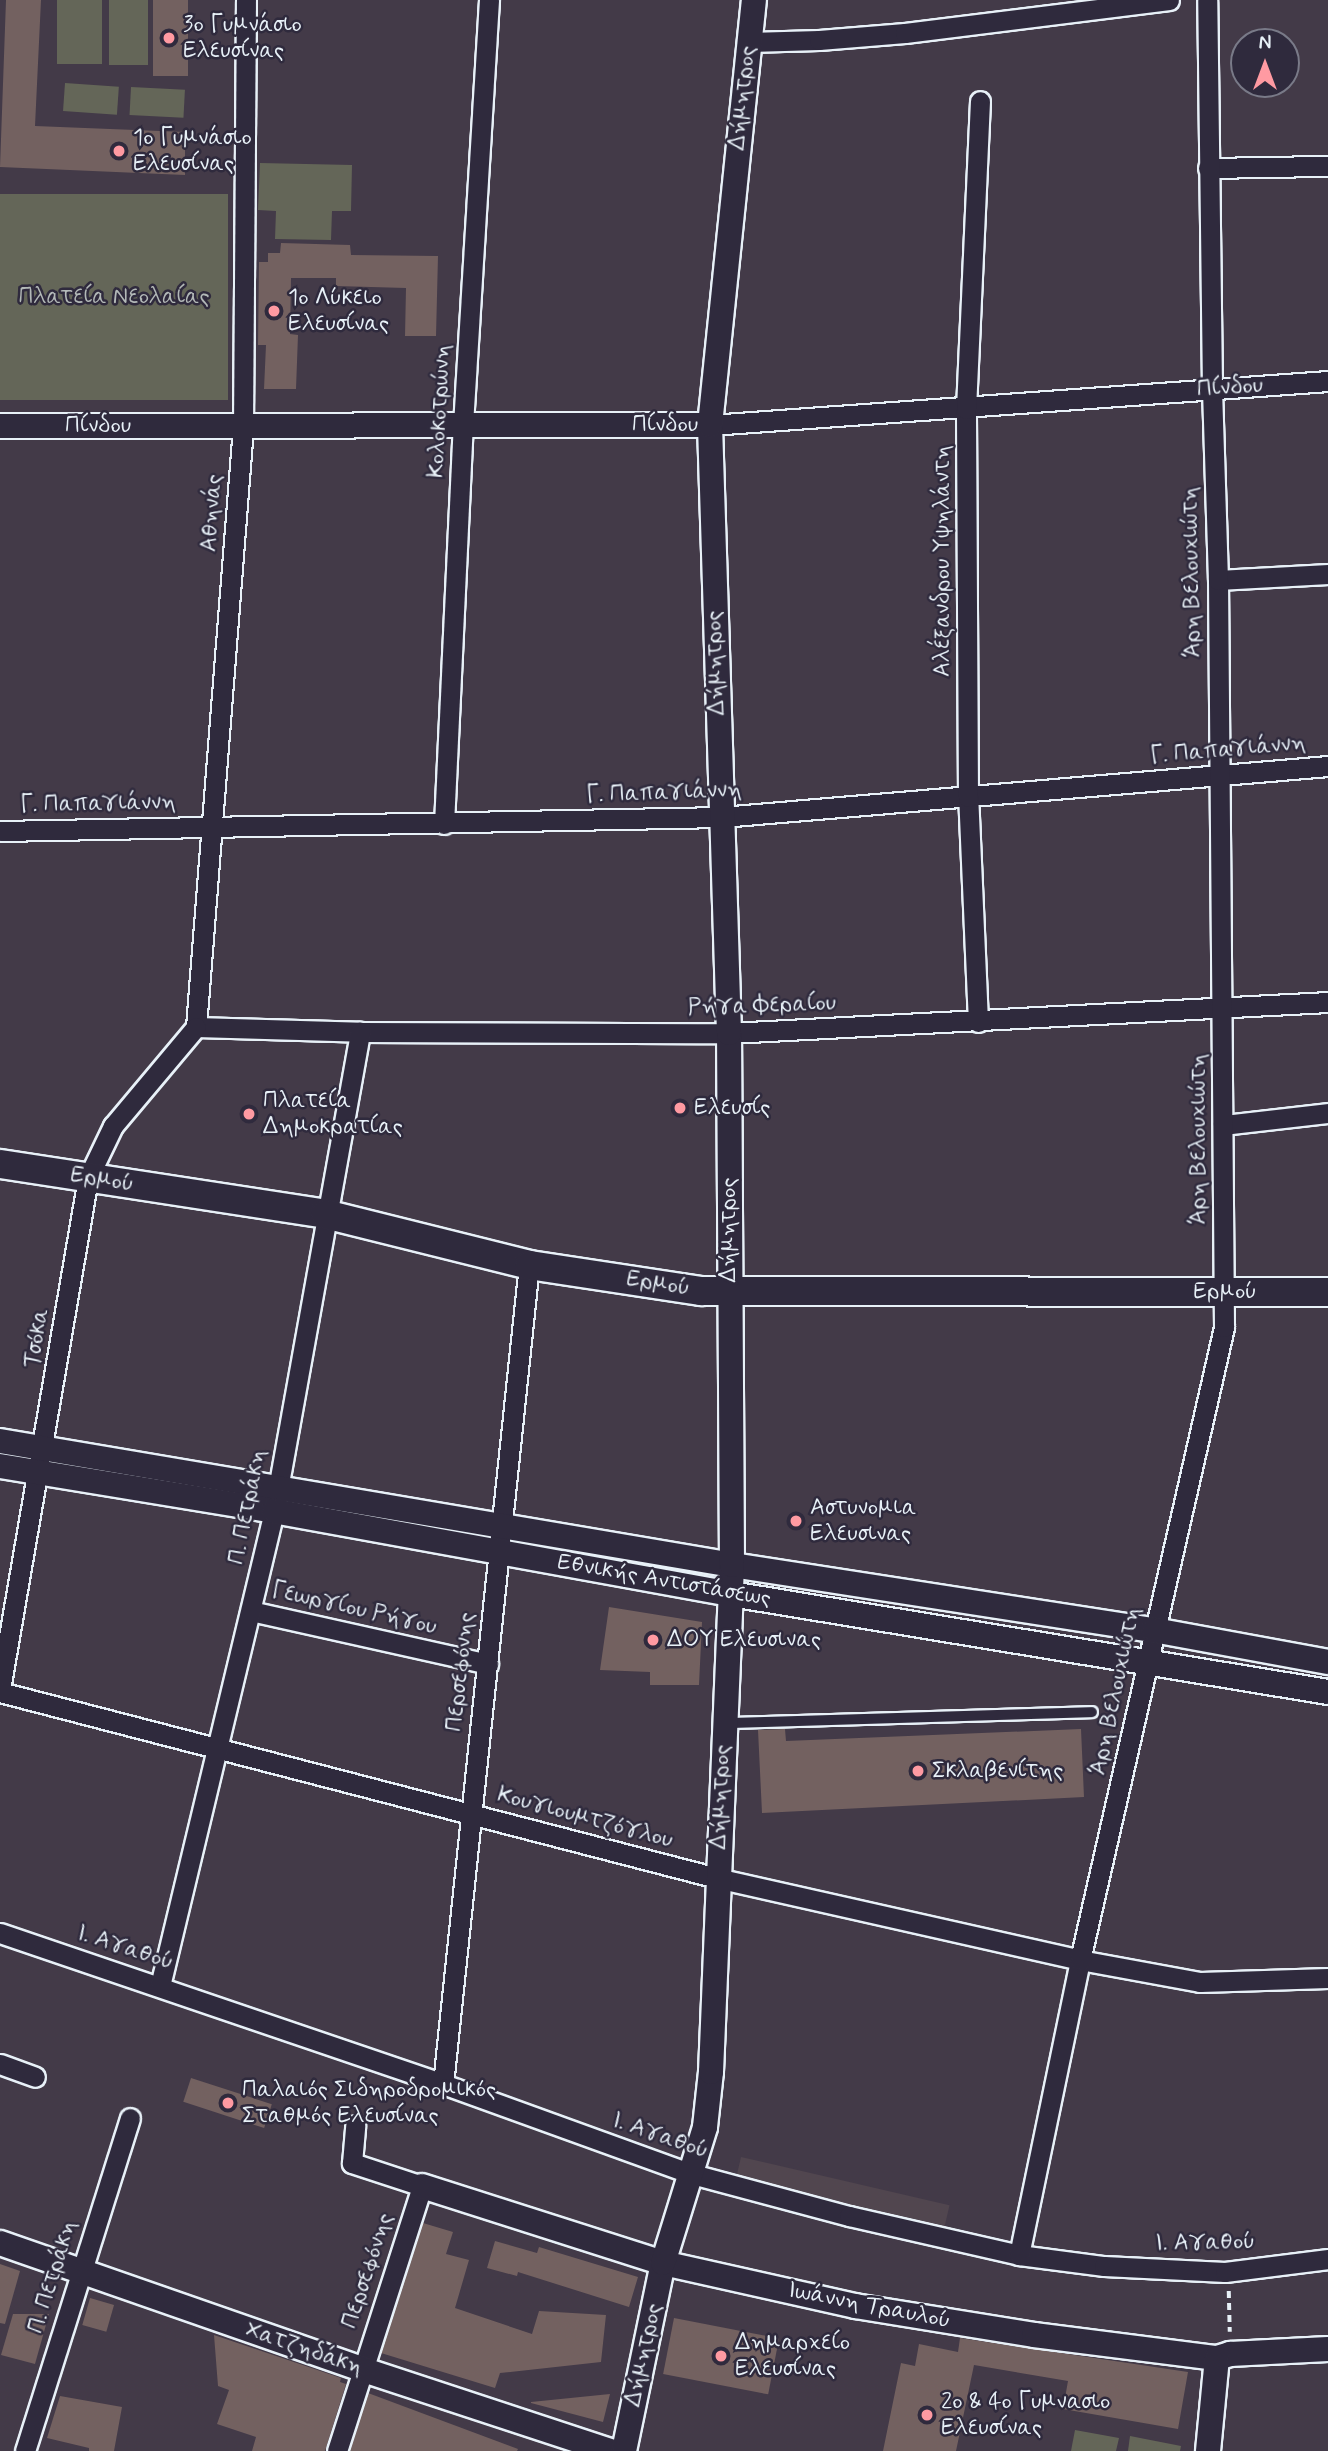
<!DOCTYPE html>
<html>
<head>
<meta charset="utf-8">
<style>
  body { margin:0 }
  #map { position:relative; width:1328px; height:2451px; overflow:hidden; background:#433a48; font-family:Mynerve,sans-serif }
  div>[style] { position:absolute }
  [style*='--x'] { left:calc(var(--x)*1px); top:calc(var(--y)*1px); width:calc(var(--w)*1px); rotate:calc(var(--a)*1deg) }
  .built>* { inset:0; background:#51464f; transform-origin:0 0 }
  .green>* { inset:0; background:#646658; transform-origin:0 0 }
  .building>* { inset:0; background:#736160; transform-origin:0 0 }
  .path>* { height:3.5px; margin-top:-1.75px; transform-origin:0; background:repeating-linear-gradient(90deg,#e8f1f8 0 7px,transparent 0 12px) }
  .roads { filter:drop-shadow(2px 0 #e8f1f8) drop-shadow(-2px 0 #e8f1f8) drop-shadow(0 2px #e8f1f8) drop-shadow(0 -2px #e8f1f8) }
  .service>* { height:10px; margin:-5px; padding:0 5px; transform-origin:5px; border-radius:5px; background:#2f2a3d }
  .minor>* { height:19px; margin:-9.5px; padding:0 9.5px; transform-origin:9.5px; border-radius:9.5px; background:#2f2a3d }
  .tertiary>* { height:24px; margin:-12px; padding:0 12px; transform-origin:12px; border-radius:12px; background:#2f2a3d }
  .secondary>* { height:28px; margin:-14px; padding:0 14px; transform-origin:14px; border-radius:14px; background:#2f2a3d }
  .dots>* { width:19px; height:19px; translate:-50% -50%; box-sizing:border-box; border:4px solid #2f2a3d; border-radius:50% }
  span { translate:-50% -50%; white-space:nowrap; text-align:center; line-height:1.15; -webkit-text-stroke:5px #2f2a3d; paint-order:stroke }
  .poi-label { font-size:23px; color:#e8f1f8 }
  .left { translate:0 -50%; text-align:left }
  .street-label { font-size:23px; color:#e8f1f8 }
  .park-label { font-size:23px; color:#b3b9b8 }
  .north { position:absolute; left:1230px; top:28px; width:70px; height:70px; box-sizing:border-box; background:#2f2a3d; border:2px solid #797a88; border-radius:50%; rotate:0deg; font-size:19px; font-weight:700; line-height:28px; text-align:center; color:#e8f1f8 }
  .north::after { content:''; display:block; margin:auto; width:24px; height:32px; background:#ff9aa2; clip-path:polygon(50% 0,100% 100%,50% 72%,0 100%) }
</style>
</head>
<body>
<div id="map">
  <div class="built">
    <div style="left:741px;top:2157px;width:214px;height:39px;rotate:13deg"></div>
  </div>
  <div class="green">
    <div style="left:57px;top:0;width:45px;height:64px"></div>
    <div style="left:109px;top:0;width:39px;height:65px"></div>
    <div style="left:65px;top:83px;width:54px;height:28px;rotate:4deg"></div>
    <div style="left:131px;top:87px;width:54px;height:28px;rotate:3deg"></div>
    <div style="clip-path:polygon(260px 163px,352px 165px,351px 211px,332px 211px,331px 240px,275px 239px,276px 211px,258px 210px)"></div>
    <div style="left:0;top:194px;width:228px;height:206px"></div>
    <div style="clip-path:polygon(1075px 2430px,1119px 2438px,1116px 2451px,1071px 2451px)"></div>
    <div style="clip-path:polygon(1130px 2436px,1181px 2446px,1180px 2451px,1128px 2451px)"></div>
  </div>
  <div class="building">
    <div style="clip-path:polygon(6px 0,41px 0,35px 126px,185px 132px,185px 175px,0 167px)"></div>
    <div style="left:153px;top:0;width:35px;height:76px"></div>
    <div style="clip-path:polygon(281px 243px,350px 245px,351px 255px,438px 256px,436px 336px,405px 336px,406px 288px,336px 286px,336px 278px,291px 278px,290px 334px,298px 335px,296px 389px,264px 389px,266px 345px,258px 345px,259px 262px,268px 262px,268px 253px,280px 253px)"></div>
    <div style="clip-path:polygon(609px 1607px,702px 1622px,699px 1685px,650px 1685px,650px 1672px,600px 1670px)"></div>
    <div style="clip-path:polygon(785px 1729px,786px 1741px,1081px 1729px,1084px 1797px,762px 1813px,758px 1730px)"></div>
    <div style="left:191px;top:2078px;width:85px;height:25px;rotate:18deg"></div>
    <div style="clip-path:polygon(423px 2223px,453px 2232px,446px 2254px,469px 2260px,455px 2308px,532px 2334px,539px 2311px,606px 2315px,601px 2362px,500px 2373px,495px 2388px,381px 2353px)"></div>
    <div style="clip-path:polygon(495px 2241px,537px 2253px,539px 2247px,638px 2277px,629px 2307px,518px 2272px,517px 2276px,487px 2268px)"></div>
    <div style="clip-path:polygon(0 2264px,20px 2271px,5px 2324px,0 2323px)"></div>
    <div style="left:90px;top:2298px;width:25px;height:28px;rotate:16deg"></div>
    <div style="clip-path:polygon(13px 2314px,49px 2314px,35px 2364px,1px 2355px)"></div>
    <div style="left:674px;top:2318px;width:107px;height:57px;rotate:11deg"></div>
    <div style="clip-path:polygon(214px 2335px,341px 2378px,340px 2382px,346px 2384px,325px 2451px,252px 2451px,256px 2437px,217px 2424px,229px 2390px,218px 2386px)"></div>
    <div style="clip-path:polygon(960px 2338px,1188px 2372px,1178px 2429px,1063px 2409px,1068px 2381px,974px 2365px,956px 2451px,883px 2451px,901px 2363px,915px 2366px,919px 2344px,958px 2352px)"></div>
    <div style="clip-path:polygon(368px 2393px,518px 2449px,517px 2451px,350px 2451px)"></div>
    <div style="clip-path:polygon(610px 2394px,603px 2422px,531px 2403px,531px 2402px)"></div>
    <div style="clip-path:polygon(60px 2396px,122px 2407px,114px 2451px,89px 2451px,89px 2448px,47px 2438px)"></div>
  </div>
  <div class="path">
    <div style="--x:1229;--y:2291;--w:41;--a:88.6"></div>
  </div>
  <div class="roads">
    <div class="service">
      <div style="--x:728;--y:1723;--w:364;--a:-1.7"></div>
    </div>
    <div class="minor">
      <div style="--x:749;--y:42;--w:70;--a:-1.6"></div>
      <div style="--x:819;--y:40;--w:86;--a:-4.7"></div>
      <div style="--x:905;--y:33;--w:266;--a:-7.1"></div>
      <div style="--x:1208;--y:168;--w:120;--a:-1"></div>
      <div style="--x:710;--y:425;--w:620;--a:-4.07"></div>
      <div style="--x:1218;--y:580;--w:110;--a:-3.1"></div>
      <div style="--x:444;--y:824;--w:399;--a:-87.3"></div>
      <div style="--x:463;--y:425;--w:426;--a:-86.5"></div>
      <div style="--x:0;--y:831;--w:721;--a:-1.11"></div>
      <div style="--x:721;--y:817;--w:609;--a:-4.8"></div>
      <div style="--x:978;--y:1022;--w:225;--a:-92.5"></div>
      <div style="--x:968;--y:797;--w:388;--a:-90.3"></div>
      <div style="--x:966;--y:409;--w:308;--a:-87.4"></div>
      <div style="--x:196;--y:1027;--w:164;--a:1.7"></div>
      <div style="--x:360;--y:1032;--w:369;--a:0.2"></div>
      <div style="--x:729;--y:1033;--w:600;--a:-2.96"></div>
      <div style="--x:196;--y:1027;--w:602;--a:-85.52"></div>
      <div style="--x:243;--y:427;--w:427;--a:-89.6"></div>
      <div style="--x:1223;--y:1125;--w:106;--a:-6.5"></div>
      <div style="--x:251;--y:1611;--w:243;--a:12.6"></div>
      <div style="--x:0;--y:1689;--w:519;--a:-80.23"></div>
      <div style="--x:88;--y:1178;--w:58;--a:-64.3"></div>
      <div style="--x:113;--y:1126;--w:129;--a:-50"></div>
      <div style="--x:0;--y:1692;--w:741;--a:14.54"></div>
      <div style="--x:717;--y:1878;--w:372;--a:12.7"></div>
      <div style="--x:1080;--y:1960;--w:122;--a:10.4"></div>
      <div style="--x:1200;--y:1982;--w:128;--a:-1.8"></div>
      <div style="--x:0;--y:1933;--w:468;--a:18.8"></div>
      <div style="--x:443;--y:2084;--w:265;--a:19.9"></div>
      <div style="--x:692;--y:2174;--w:163;--a:15"></div>
      <div style="--x:849;--y:2216;--w:174;--a:12.9"></div>
      <div style="--x:1019;--y:2255;--w:86;--a:7.4"></div>
      <div style="--x:1104;--y:2266;--w:121;--a:2.8"></div>
      <div style="--x:1225;--y:2272;--w:104;--a:-7.2"></div>
      <div style="--x:160;--y:1986;--w:488;--a:-76.5"></div>
      <div style="--x:274;--y:1511;--w:487;--a:-79.8"></div>
      <div style="--x:0;--y:2064;--w:37;--a:20"></div>
      <div style="--x:443;--y:2084;--w:824;--a:-84.01"></div>
      <div style="--x:1019;--y:2255;--w:301;--a:-78.3"></div>
      <div style="--x:1080;--y:1960;--w:649;--a:-77.18"></div>
      <div style="--x:1224;--y:1327;--w:747;--a:-90.46"></div>
      <div style="--x:1218;--y:580;--w:191;--a:-91.8"></div>
      <div style="--x:1212;--y:389;--w:389;--a:-90.7"></div>
      <div style="--x:25;--y:2451;--w:349;--a:-72.5"></div>
      <div style="--x:337;--y:2451;--w:278;--a:-72.2"></div>
      <div style="--x:422;--y:2186;--w:74;--a:-161.8"></div>
      <div style="--x:352;--y:2163;--w:38;--a:-85"></div>
    </div>
    <div class="tertiary">
      <div style="--x:0;--y:426;--w:710;--a:-0.08"></div>
      <div style="--x:0;--y:1441;--w:742;--a:9.61"></div>
      <div style="--x:732;--y:1565;--w:427;--a:8.8"></div>
      <div style="--x:1154;--y:1630;--w:177;--a:10.4"></div>
      <div style="--x:0;--y:1466;--w:278;--a:9.3"></div>
      <div style="--x:274;--y:1511;--w:464;--a:10.3"></div>
      <div style="--x:731;--y:1594;--w:605;--a:9.32"></div>
      <div style="--x:422;--y:2186;--w:253;--a:17.7"></div>
      <div style="--x:663;--y:2263;--w:197;--a:12.6"></div>
      <div style="--x:855;--y:2306;--w:181;--a:9.2"></div>
      <div style="--x:1034;--y:2335;--w:184;--a:7.2"></div>
      <div style="--x:1217;--y:2358;--w:14;--a:-17"></div>
      <div style="--x:1230;--y:2354;--w:98;--a:-2.9"></div>
      <div style="--x:0;--y:2243;--w:382;--a:19.2"></div>
      <div style="--x:361;--y:2369;--w:262;--a:18.2"></div>
      <div style="--x:624;--y:2451;--w:192;--a:-78.3"></div>
      <div style="--x:663;--y:2263;--w:142;--a:-72.8"></div>
      <div style="--x:705;--y:2127;--w:55;--a:-83.8"></div>
      <div style="--x:711;--y:2072;--w:507;--a:-87.63"></div>
      <div style="--x:732;--y:1565;--w:532;--a:-90.32"></div>
      <div style="--x:729;--y:1033;--w:608;--a:-91.79"></div>
      <div style="--x:710;--y:425;--w:427;--a:-84.1"></div>
      <div style="--x:1208;--y:2451;--w:93;--a:-84.5"></div>
    </div>
    <div class="secondary">
      <div style="--x:0;--y:1164;--w:329;--a:8.7"></div>
      <div style="--x:325;--y:1214;--w:210;--a:14"></div>
      <div style="--x:529;--y:1265;--w:174;--a:8.6"></div>
      <div style="--x:701;--y:1291;--w:627;--a:0.09"></div>
    </div>
  </div>
  <div class="dots">
    <div style="left:169px;top:38px;background:#ff9aa2"></div>
    <div style="left:119px;top:151px;background:#ff9aa2"></div>
    <div style="left:274px;top:311px;background:#ff9aa2"></div>
    <div style="left:680px;top:1108px;background:#ff9aa2"></div>
    <div style="left:249px;top:1114px;background:#ff9aa2"></div>
    <div style="left:796px;top:1521px;background:#ff9aa2"></div>
    <div style="left:653px;top:1640px;background:#ff9aa2"></div>
    <div style="left:918px;top:1771px;background:#ff9aa2"></div>
    <div style="left:228px;top:2103px;background:#ff9aa2"></div>
    <div style="left:721px;top:2356px;background:#ff9aa2"></div>
    <div style="left:927px;top:2415px;background:#ff9aa2"></div>
  </div>
  <div class="poi-label">
    <span class="left" style="left:183px;top:38px">3ο Γυμνάσιο<br>Ελευσίνας</span>
    <span class="left" style="left:133px;top:151px">1ο Γυμνάσιο<br>Ελευσίνας</span>
    <span class="left" style="left:288px;top:311px">1ο Λύκειο<br>Ελευσίνας</span>
    <span class="left" style="left:263px;top:1114px">Πλατεία<br>Δημοκρατίας</span>
    <span class="left" style="left:694px;top:1108px">Ελευσίς</span>
    <span class="left" style="left:810px;top:1521px">Αστυνομια<br>Ελευσινας</span>
    <span class="left" style="left:667px;top:1640px">ΔΟΥ Ελευσινας</span>
    <span class="left" style="left:932px;top:1771px">Σκλαβενίτης</span>
    <span class="left" style="left:242px;top:2103px">Παλαιός Σιδηροδρομικός<br>Σταθμός Ελευσίνας</span>
    <span class="left" style="left:735px;top:2356px">Δημαρχείο<br>Ελευσίνας</span>
    <span class="left" style="left:941px;top:2415px">2ο &amp; 4ο Γυμνασιο<br>Ελευσίνας</span>
  </div>
  <div class="street-label">
    <span style="left:743px;top:98px;rotate:-84deg">Δήμητρος</span>
    <span style="left:1230px;top:388px;rotate:-4deg">Πίνδου</span>
    <span style="left:440px;top:411px;rotate:-87deg">Κολοκοτρώνη</span>
    <span style="left:665px;top:425px">Πίνδου</span>
    <span style="left:98px;top:426px">Πίνδου</span>
    <span style="left:212px;top:513px;rotate:-86deg">Αθηνάς</span>
    <span style="left:943px;top:561px;rotate:-90deg">Αλέξανδρου Υψηλάντη</span>
    <span style="left:1192px;top:572px;rotate:-91deg">Άρη Βελουχιώτη</span>
    <span style="left:716px;top:663px;rotate:-92deg">Δήμητρος</span>
    <span style="left:1228px;top:750px;rotate:-5deg">Γ. Παπαγιάννη</span>
    <span style="left:664px;top:793px;rotate:-2deg">Γ. Παπαγιάννη</span>
    <span style="left:98px;top:804px;rotate:-1deg">Γ. Παπαγιάννη</span>
    <span style="left:762px;top:1006px;rotate:-2deg">Ρήγα Φεραίου</span>
    <span style="left:1199px;top:1139px;rotate:-90deg">Άρη Βελουχιώτη</span>
    <span style="left:102px;top:1180px;rotate:9deg">Ερμού</span>
    <span style="left:729px;top:1230px;rotate:-90deg">Δήμητρος</span>
    <span style="left:658px;top:1284px;rotate:9deg">Ερμού</span>
    <span style="left:1225px;top:1292px">Ερμού</span>
    <span style="left:37px;top:1338px;rotate:-81deg">Τσόκα</span>
    <span style="left:248px;top:1507px;rotate:-79deg">Π. Πετράκη</span>
    <span style="left:664px;top:1581px;rotate:10deg">Εθνικής Αντιστάσεως</span>
    <span style="left:354px;top:1609px;rotate:13deg">Γεωργίου Ρήγου</span>
    <span style="left:461px;top:1672px;rotate:-84deg">Περσεφόνης</span>
    <span style="left:1116px;top:1691px;rotate:-78deg">Άρη Βελουχιώτη</span>
    <span style="left:721px;top:1797px;rotate:-88deg">Δήμητρος</span>
    <span style="left:585px;top:1818px;rotate:15deg">Κουγιουμτζόγλου</span>
    <span style="left:125px;top:1948px;rotate:18deg">Ι. Αγαθού</span>
    <span style="left:660px;top:2136px;rotate:19deg">Ι. Αγαθού</span>
    <span style="left:1205px;top:2243px;rotate:-1deg">Ι. Αγαθού</span>
    <span style="left:368px;top:2271px;rotate:-72deg">Περσεφόνης</span>
    <span style="left:53px;top:2277px;rotate:-73deg">Π. Πετράκη</span>
    <span style="left:869px;top:2306px;rotate:11deg">Ιωάννη Τραυλού</span>
    <span style="left:304px;top:2349px;rotate:19deg">Χατζηδάκη</span>
    <span style="left:644px;top:2355px;rotate:-78deg">Δήμητρος</span>
  </div>
  <div class="park-label">
    <span style="left:114px;top:297px">Πλατεία Νεολαίας</span>
  </div>
  <div class="north">N</div>
</div>
</body>
</html>
